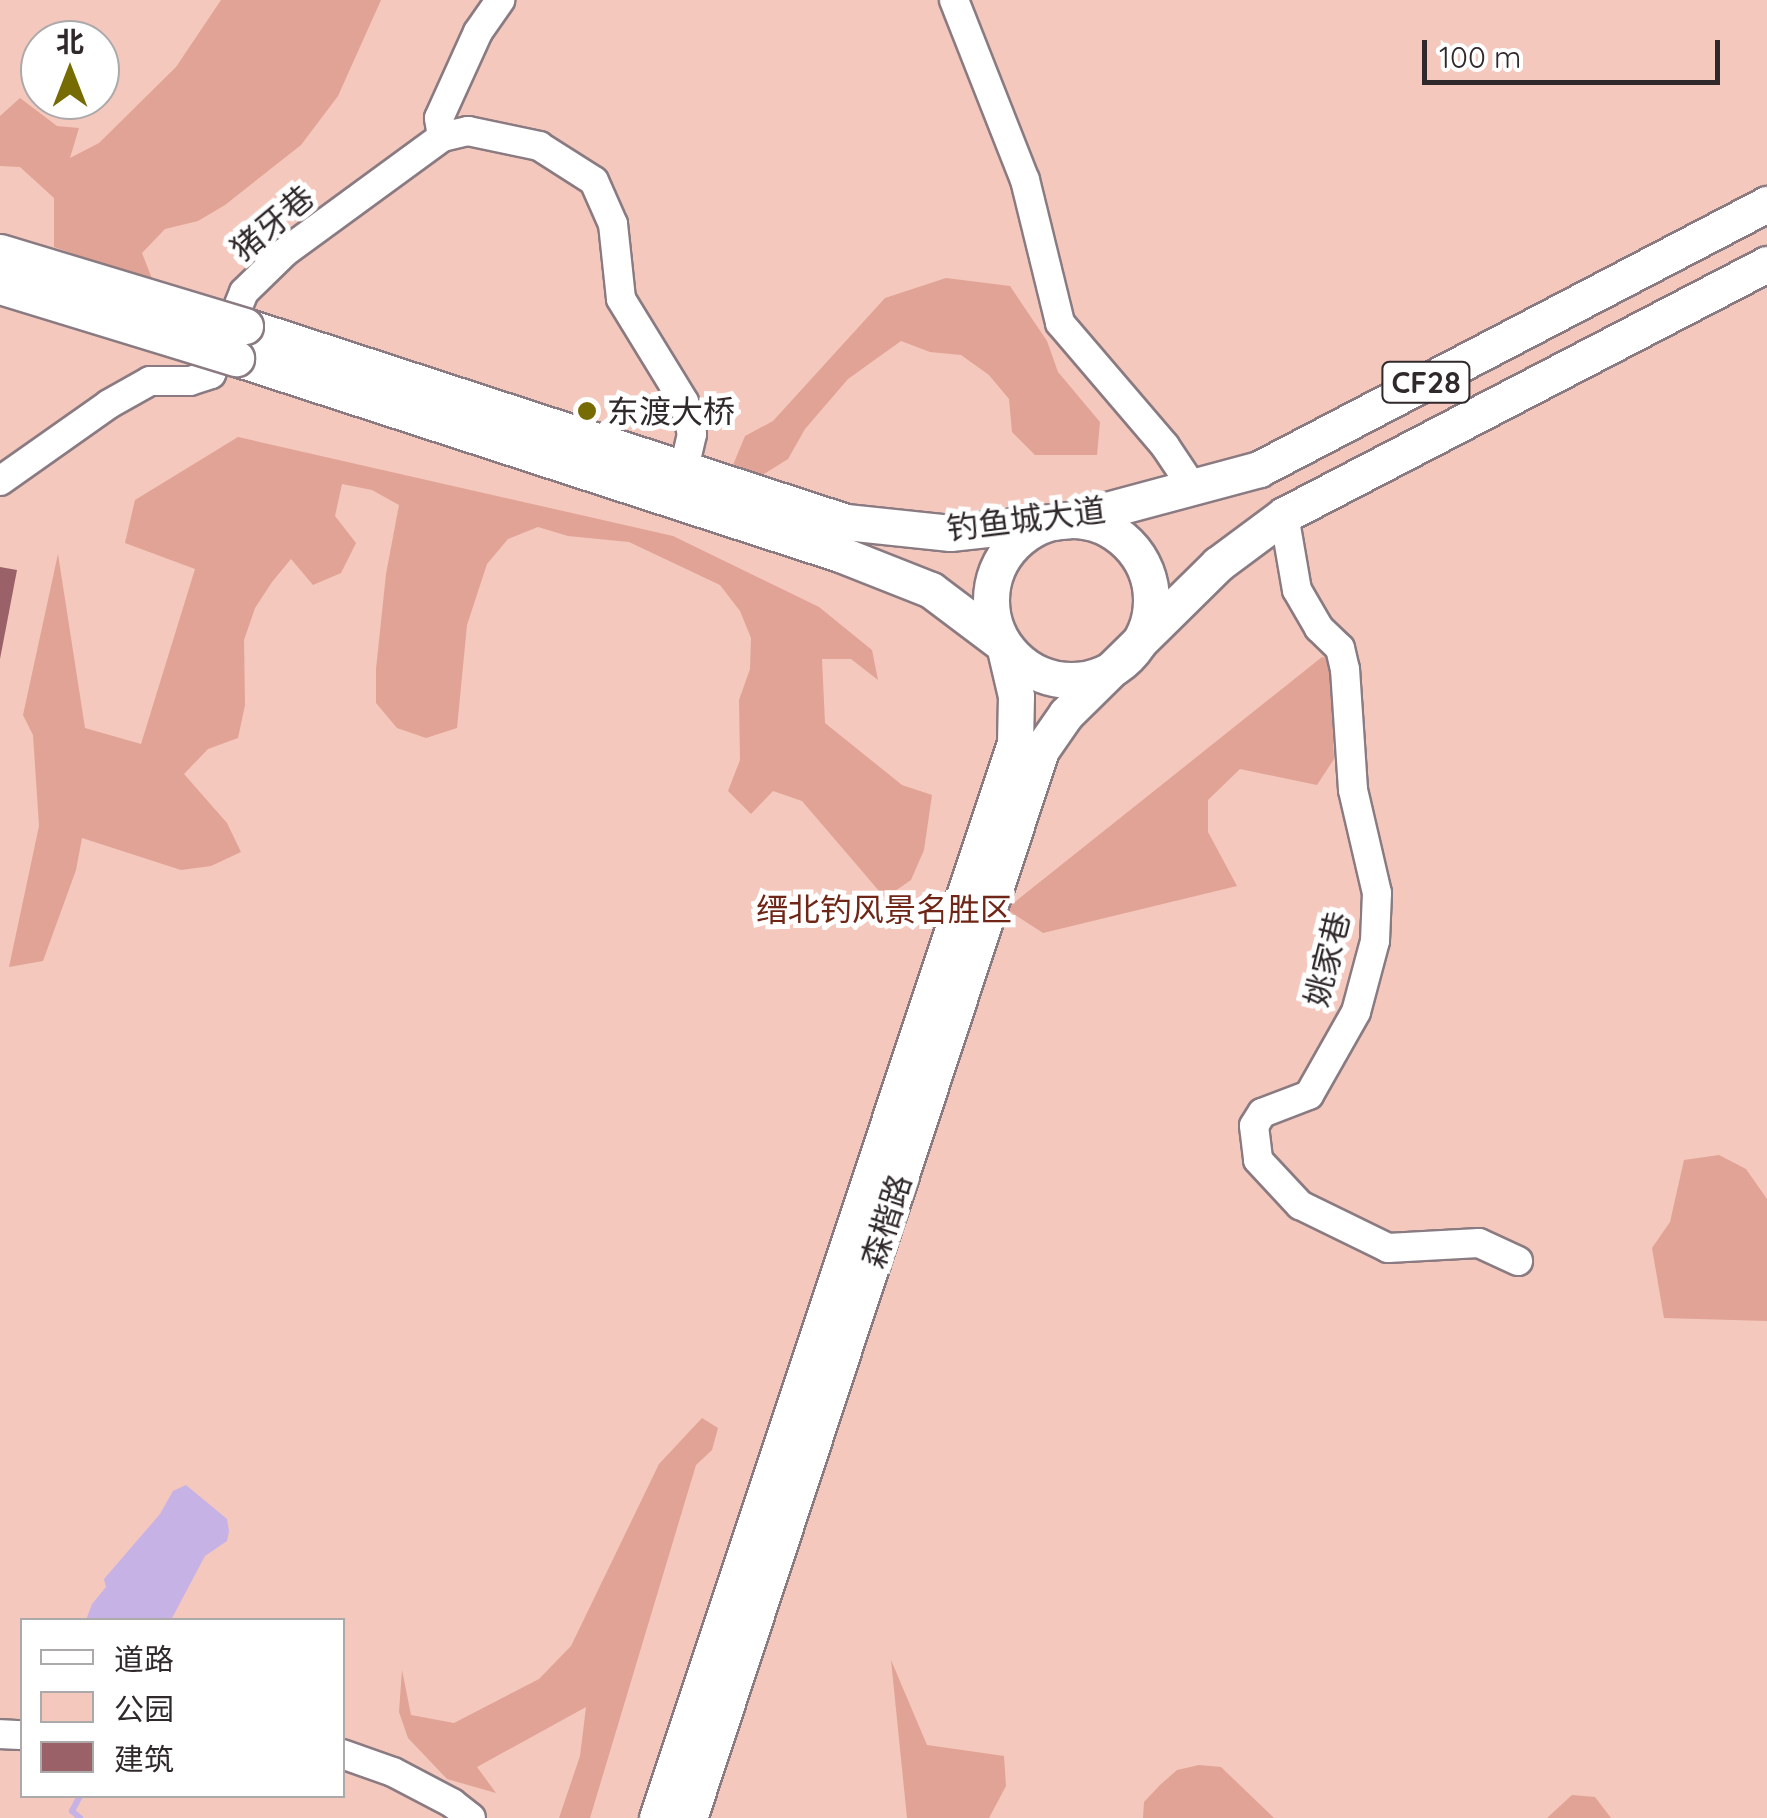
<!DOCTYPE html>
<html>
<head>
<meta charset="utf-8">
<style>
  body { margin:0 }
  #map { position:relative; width:1767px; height:1818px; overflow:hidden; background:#fdebf3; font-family:Quicksand,"Noto Sans SC",sans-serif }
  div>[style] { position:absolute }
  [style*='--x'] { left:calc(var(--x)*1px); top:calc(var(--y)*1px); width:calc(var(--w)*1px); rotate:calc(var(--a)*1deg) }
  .green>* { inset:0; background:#f4c8bd }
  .forest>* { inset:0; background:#e1a395 }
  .water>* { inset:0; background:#c7b2e6 }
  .stream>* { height:6px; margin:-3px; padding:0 3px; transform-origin:3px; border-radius:3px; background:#c7b2e6 }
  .building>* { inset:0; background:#9b6169 }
  .roads { filter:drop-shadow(2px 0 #8a7b82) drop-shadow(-2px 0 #8a7b82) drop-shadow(0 2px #8a7b82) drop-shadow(0 -2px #8a7b82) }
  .minor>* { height:28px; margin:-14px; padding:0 14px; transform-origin:14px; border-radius:14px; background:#fff }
  .major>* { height:35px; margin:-17.5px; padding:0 17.5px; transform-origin:17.5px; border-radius:17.5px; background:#fff }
  .major>.ring { margin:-17.5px; padding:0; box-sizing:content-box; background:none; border:35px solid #fff; border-radius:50% }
  .bridges { filter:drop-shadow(2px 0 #8a7b82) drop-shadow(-2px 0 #8a7b82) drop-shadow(0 2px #8a7b82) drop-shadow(0 -2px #8a7b82) }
  .major-bridge>* { height:35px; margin:-17.5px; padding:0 17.5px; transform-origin:17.5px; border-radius:17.5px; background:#fff }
  .dots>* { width:28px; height:28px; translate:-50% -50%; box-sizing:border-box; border:5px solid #fff; border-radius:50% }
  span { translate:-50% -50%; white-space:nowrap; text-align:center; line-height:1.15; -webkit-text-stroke:10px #fff; paint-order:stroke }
  .shield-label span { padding:2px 8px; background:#fff; border:2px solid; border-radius:8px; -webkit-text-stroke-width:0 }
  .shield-label { font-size:30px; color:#30292c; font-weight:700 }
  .street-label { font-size:32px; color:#30292c }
  .poi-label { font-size:32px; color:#30292c }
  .left { translate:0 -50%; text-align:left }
  .park-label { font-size:32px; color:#6f2617 }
  .legend { position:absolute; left:20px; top:1618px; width:325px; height:180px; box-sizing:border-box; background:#fff; border:2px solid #aca9ab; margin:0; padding:12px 18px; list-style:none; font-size:30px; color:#30292c }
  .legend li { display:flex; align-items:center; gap:20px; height:50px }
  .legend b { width:50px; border:2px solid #aca9ab }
  .north { position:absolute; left:20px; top:20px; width:100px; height:100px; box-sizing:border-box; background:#fff; border:2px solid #aca9ab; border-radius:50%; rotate:0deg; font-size:28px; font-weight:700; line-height:40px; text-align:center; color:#30292c }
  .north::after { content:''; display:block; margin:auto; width:35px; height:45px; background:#776b03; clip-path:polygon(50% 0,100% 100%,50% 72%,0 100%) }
  .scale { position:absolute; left:1422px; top:40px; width:298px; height:45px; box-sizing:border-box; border:5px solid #30292c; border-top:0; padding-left:12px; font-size:30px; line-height:35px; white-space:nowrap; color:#30292c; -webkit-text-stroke:8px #fff; paint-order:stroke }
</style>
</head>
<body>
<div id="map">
  <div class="green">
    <div style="clip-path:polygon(evenodd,0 0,1767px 0,1767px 1818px,0 1818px,0 0,40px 40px,100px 40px,100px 100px,40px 100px,40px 40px,0 0,22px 1620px,342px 1620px,342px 1796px,22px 1796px,22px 1620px)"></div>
  </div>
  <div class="forest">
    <div style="clip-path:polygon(221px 0,381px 0,338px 96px,301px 145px,225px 205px,198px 221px,165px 229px,142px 253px,153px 281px,54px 247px,54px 198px,20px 167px,0 166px,0 116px,20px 98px,57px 126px,79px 128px,70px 158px,99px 143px,176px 67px)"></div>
    <div style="clip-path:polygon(946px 278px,1010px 286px,1047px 341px,1058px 372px,1100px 422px,1097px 455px,1035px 455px,1012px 432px,1009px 399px,989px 375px,961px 355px,930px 352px,901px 341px,848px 379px,805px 429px,788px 459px,761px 476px,733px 465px,745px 436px,773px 421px,885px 298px)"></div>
    <div style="clip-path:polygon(238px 437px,673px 536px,819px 607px,872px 650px,878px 680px,851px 659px,822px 659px,825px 723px,902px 785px,932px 795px,924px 850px,911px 880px,885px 898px,802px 801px,773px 791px,751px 814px,728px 791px,740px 760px,739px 700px,750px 669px,751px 638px,740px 611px,720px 585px,629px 542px,568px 536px,538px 527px,508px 539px,487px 564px,467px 625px,457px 728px,426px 738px,397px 728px,376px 703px,376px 669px,386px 574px,399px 505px,372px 490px,342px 484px,335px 516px,356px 543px,341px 573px,313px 585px,291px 559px,272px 582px,255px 608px,244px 640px,245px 705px,238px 738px,208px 749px,184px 774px,227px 823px,241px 852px,211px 866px,181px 870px,82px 838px,76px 870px,43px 961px,9px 967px,39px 826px,33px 735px,23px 715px,58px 554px,85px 728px,141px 744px,195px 569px,125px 543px,135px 500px)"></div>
    <div style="clip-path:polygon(1322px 657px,1330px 659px,1334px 759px,1317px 785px,1240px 769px,1208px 800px,1208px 832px,1237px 886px,1043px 933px,1006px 909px)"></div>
    <div style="clip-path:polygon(1719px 1155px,1746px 1169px,1767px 1199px,1767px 1321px,1664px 1318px,1652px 1248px,1670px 1222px,1684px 1160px)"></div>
    <div style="clip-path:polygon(702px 1418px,718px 1428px,712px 1450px,696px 1465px,590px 1818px,559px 1818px,580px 1756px,586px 1707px,477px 1767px,496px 1793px,447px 1779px,408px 1738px,399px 1712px,402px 1670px,411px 1715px,454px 1723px,539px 1679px,571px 1646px,659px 1464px)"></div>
    <div style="clip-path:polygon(891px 1660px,927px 1745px,1004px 1756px,1006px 1786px,989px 1818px,907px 1818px)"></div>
    <div style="clip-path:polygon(1199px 1765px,1221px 1767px,1274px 1818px,1143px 1818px,1144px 1802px,1160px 1785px,1177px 1770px)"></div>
    <div style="clip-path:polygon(1572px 1795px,1595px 1797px,1611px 1818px,1547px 1818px)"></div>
  </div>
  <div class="water">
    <div style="clip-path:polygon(186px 1485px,227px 1519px,229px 1531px,227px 1541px,205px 1556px,171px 1620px,86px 1620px,92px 1604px,106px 1587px,104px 1579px,160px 1514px,173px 1491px)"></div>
  </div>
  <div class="stream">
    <div style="--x:80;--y:1796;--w:17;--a:118"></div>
    <div style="--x:72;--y:1811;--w:11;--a:41"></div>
  </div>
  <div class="building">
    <div style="clip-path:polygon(0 567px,17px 570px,0 659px)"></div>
  </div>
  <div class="roads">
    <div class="minor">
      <div style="--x:954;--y:0;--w:193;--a:68.5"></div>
      <div style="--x:1025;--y:180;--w:147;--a:76.2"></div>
      <div style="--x:1060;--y:323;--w:162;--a:49.5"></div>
      <div style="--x:1165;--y:446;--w:50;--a:56.3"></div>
      <div style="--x:442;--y:137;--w:27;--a:-13"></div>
      <div style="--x:468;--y:131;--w:73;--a:11.9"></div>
      <div style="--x:539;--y:146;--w:65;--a:32.5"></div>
      <div style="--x:594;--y:181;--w:47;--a:66.2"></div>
      <div style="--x:613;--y:224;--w:75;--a:83.9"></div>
      <div style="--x:621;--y:299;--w:121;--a:58.5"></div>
      <div style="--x:684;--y:402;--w:33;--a:76"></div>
      <div style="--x:692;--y:434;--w:36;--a:103"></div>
      <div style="--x:0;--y:481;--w:133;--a:-35.2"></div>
      <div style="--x:109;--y:404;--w:47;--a:-29.3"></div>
      <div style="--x:150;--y:381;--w:40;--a:0"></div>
      <div style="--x:190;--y:381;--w:22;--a:-18"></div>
      <div style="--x:211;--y:374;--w:88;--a:-68.1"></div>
      <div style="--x:244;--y:292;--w:57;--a:-44.3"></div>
      <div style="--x:285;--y:252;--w:195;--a:-36.2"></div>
      <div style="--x:442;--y:137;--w:19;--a:-99"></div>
      <div style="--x:439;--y:118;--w:94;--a:-65.6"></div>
      <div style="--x:478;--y:32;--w:39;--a:-55"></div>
      <div style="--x:1284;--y:515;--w:76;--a:80.2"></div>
      <div style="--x:1297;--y:590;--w:44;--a:59.9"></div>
      <div style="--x:1319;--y:628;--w:29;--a:44"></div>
      <div style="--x:1340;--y:648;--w:22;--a:77"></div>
      <div style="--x:1345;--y:669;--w:121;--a:86.2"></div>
      <div style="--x:1353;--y:790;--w:106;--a:76.9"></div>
      <div style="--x:1377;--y:893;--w:48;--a:92.4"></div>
      <div style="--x:1375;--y:941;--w:73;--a:105"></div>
      <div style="--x:1356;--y:1012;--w:95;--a:119.5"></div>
      <div style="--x:1309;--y:1095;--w:50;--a:159"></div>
      <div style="--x:1262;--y:1113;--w:15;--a:122"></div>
      <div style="--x:1254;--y:1126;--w:34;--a:83"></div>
      <div style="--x:1258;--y:1160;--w:62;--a:47"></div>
      <div style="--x:1300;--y:1205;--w:98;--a:26"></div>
      <div style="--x:1388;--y:1248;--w:91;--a:-3.1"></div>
      <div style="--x:1479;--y:1243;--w:43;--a:24.8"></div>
      <div style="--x:0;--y:1734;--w:22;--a:3"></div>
      <div style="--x:342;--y:1754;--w:54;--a:19.4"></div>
      <div style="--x:393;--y:1772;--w:67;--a:27.7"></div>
      <div style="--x:452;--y:1803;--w:24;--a:38"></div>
    </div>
    <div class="major">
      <div style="--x:245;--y:326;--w:632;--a:18.06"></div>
      <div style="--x:846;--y:522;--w:105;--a:6"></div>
      <div style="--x:950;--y:533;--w:120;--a:-6.2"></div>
      <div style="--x:1069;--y:520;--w:197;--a:-15"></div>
      <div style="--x:1259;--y:469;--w:573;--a:-27.55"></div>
      <div style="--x:236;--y:358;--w:635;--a:17.98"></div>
      <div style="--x:840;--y:554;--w:98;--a:21.6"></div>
      <div style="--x:931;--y:590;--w:91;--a:37"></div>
      <div class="ring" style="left:991px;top:520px;width:125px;height:125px"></div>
      <div style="--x:657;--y:1818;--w:1133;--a:-71.58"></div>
      <div style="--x:1015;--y:743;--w:47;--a:-88.8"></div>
      <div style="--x:1016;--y:696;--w:52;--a:-103.2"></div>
      <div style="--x:689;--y:1818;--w:1125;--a:-71.76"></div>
      <div style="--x:1041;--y:750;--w:44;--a:-55.2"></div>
      <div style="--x:1066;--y:714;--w:214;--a:-44.6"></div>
      <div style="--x:1218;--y:564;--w:82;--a:-36.6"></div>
      <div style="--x:1284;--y:515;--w:544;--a:-27.46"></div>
    </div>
  </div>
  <div class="bridges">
    <div class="major-bridge">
      <div style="--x:0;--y:252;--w:256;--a:16.8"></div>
      <div style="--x:0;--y:286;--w:247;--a:17"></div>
    </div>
  </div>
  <div class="dots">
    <div style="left:587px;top:411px;background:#776b03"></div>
  </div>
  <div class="shield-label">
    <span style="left:1426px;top:382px">CF28</span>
  </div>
  <div class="street-label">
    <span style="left:272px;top:223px;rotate:-40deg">猪牙巷</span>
    <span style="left:1026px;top:519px;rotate:-7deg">钓鱼城大道</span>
    <span style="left:1327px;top:959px;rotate:-76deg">姚家巷</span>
    <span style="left:886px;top:1221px;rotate:-72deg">森楷路</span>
  </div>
  <div class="poi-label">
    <span class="left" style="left:607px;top:411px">东渡大桥</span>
  </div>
  <div class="park-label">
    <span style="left:884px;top:909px">缙北钓风景名胜区</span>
  </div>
  <ul class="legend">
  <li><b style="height:12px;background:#fff"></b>道路</li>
  <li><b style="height:28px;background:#f4c8bd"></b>公园</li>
  <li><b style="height:28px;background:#9b6169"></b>建筑</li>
  </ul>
  <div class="north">北</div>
  <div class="scale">100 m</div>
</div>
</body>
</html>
